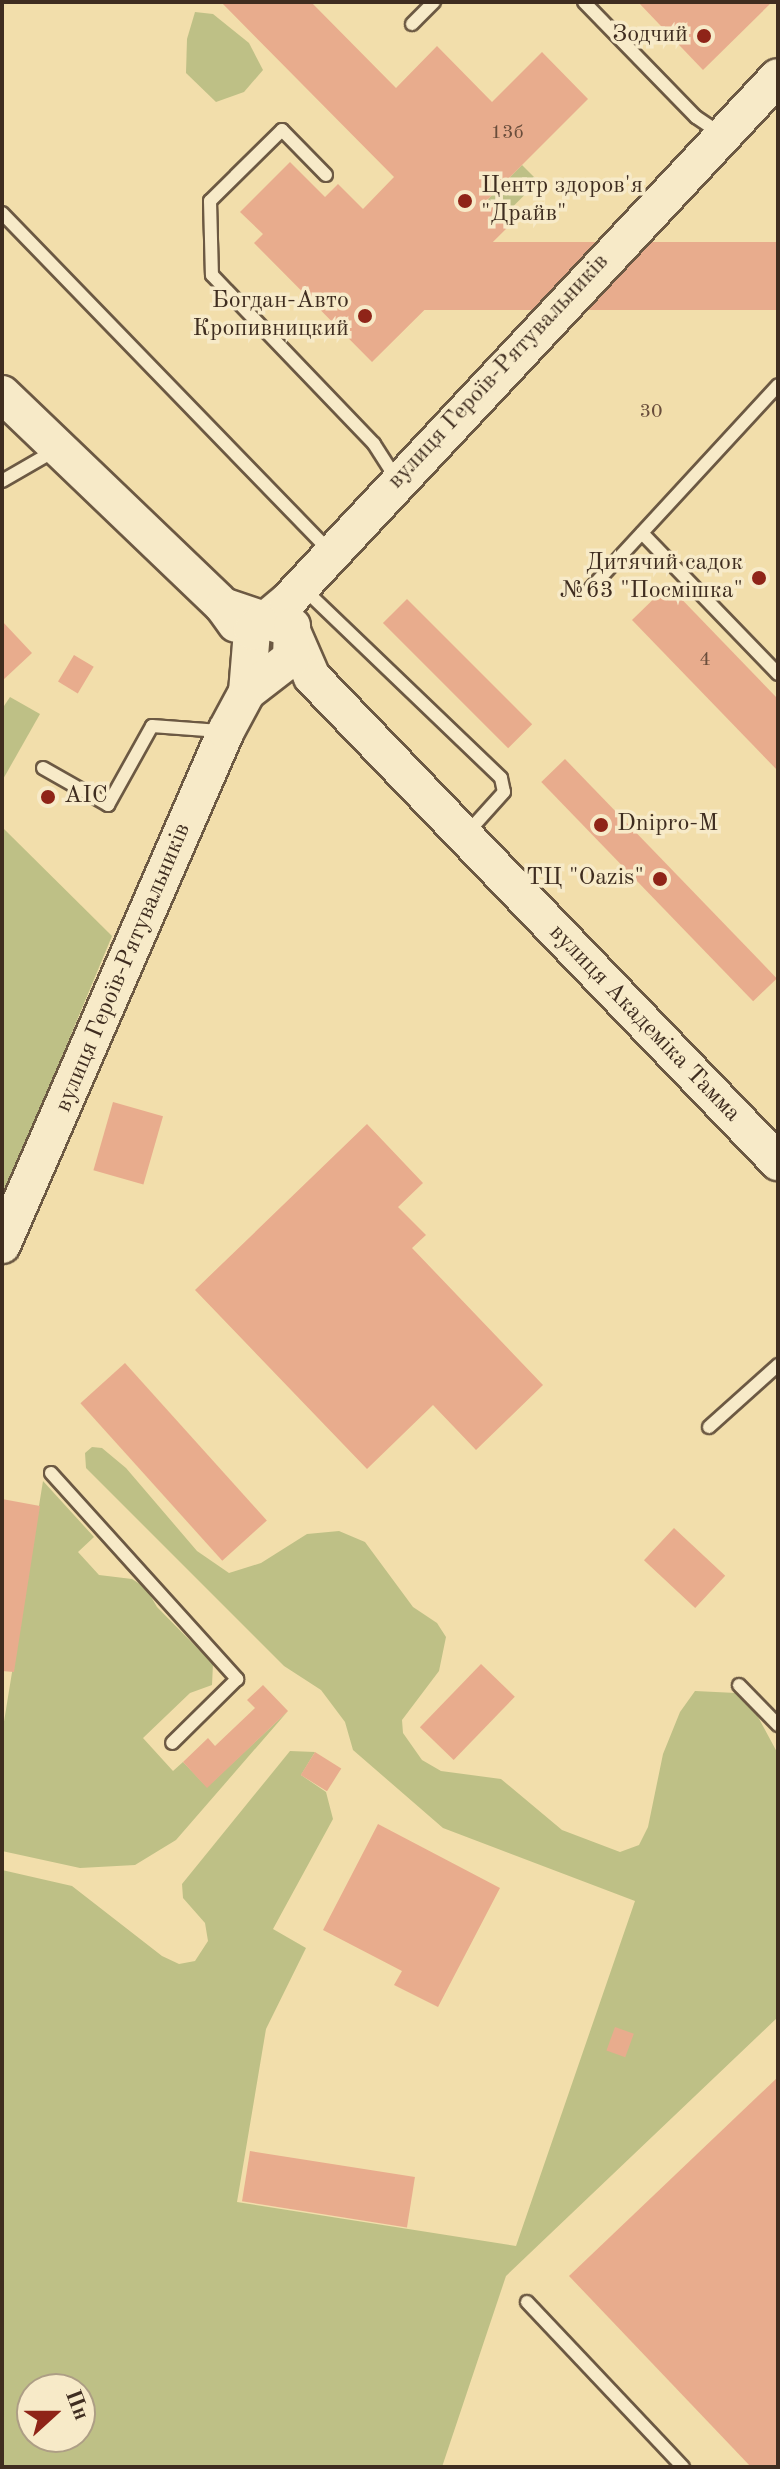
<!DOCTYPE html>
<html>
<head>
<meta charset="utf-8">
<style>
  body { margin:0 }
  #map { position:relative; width:780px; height:2469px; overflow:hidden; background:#f2deab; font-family:"Old Standard TT",serif }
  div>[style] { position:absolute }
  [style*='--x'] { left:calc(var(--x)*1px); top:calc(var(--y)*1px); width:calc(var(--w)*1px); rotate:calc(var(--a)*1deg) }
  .green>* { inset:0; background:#bec086; transform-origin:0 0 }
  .building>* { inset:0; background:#e8ac8d; transform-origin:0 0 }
  .roads { filter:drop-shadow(2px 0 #6c5943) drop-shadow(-2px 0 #6c5943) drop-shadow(0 2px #6c5943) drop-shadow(0 -2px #6c5943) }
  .lane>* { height:12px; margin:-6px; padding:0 6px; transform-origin:6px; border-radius:6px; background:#f7eac8 }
  .secondary>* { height:36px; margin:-18px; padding:0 18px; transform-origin:18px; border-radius:18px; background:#f7eac8 }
  .dots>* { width:22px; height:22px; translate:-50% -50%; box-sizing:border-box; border:4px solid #f7eac8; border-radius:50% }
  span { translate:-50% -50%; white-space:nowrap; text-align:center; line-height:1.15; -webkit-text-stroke:7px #f7eac8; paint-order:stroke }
  .number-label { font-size:20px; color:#694d3b }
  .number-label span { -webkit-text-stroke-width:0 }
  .poi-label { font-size:24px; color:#3f2d20 }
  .right { translate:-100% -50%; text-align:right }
  .left { translate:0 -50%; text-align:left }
  .street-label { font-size:24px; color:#3f2d20 }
  .frame { position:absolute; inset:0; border:4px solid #3f2d20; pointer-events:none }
  .north { position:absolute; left:16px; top:2373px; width:80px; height:80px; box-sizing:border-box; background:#f7eac8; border:2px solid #ad9e85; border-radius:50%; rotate:69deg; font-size:22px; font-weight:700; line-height:32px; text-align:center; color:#3f2d20 }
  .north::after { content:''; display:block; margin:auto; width:28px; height:36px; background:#8f2418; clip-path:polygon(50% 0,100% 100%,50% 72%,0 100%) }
</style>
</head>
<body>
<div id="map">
  <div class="green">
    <div style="clip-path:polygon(195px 12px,213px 14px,249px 43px,263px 70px,244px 92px,216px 102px,186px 73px,187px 39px)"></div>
    <div style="left:522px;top:165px;width:23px;height:49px;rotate:45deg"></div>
    <div style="clip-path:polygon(10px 697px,40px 714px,2px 781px,2px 709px)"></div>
    <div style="clip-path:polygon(2px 827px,112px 936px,2px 1201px)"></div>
    <div style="clip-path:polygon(evenodd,92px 1447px,102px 1448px,126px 1468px,197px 1551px,229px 1573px,261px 1563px,307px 1534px,339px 1531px,365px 1542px,413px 1607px,437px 1623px,446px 1637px,439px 1671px,402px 1720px,403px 1733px,422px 1760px,441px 1771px,501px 1779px,562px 1830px,620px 1852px,639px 1845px,648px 1827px,663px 1754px,680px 1712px,695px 1691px,736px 1693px,751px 1704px,778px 1754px,778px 2017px,506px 2276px,442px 2467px,2px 2467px,2px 1870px,72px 1886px,162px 1956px,179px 1964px,195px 1961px,208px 1941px,205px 1923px,183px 1898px,182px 1884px,290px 1751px,315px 1752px,301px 1775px,326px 1792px,333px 1819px,273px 1929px,306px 1948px,266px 2029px,237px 2202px,516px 2246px,635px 1901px,443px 1828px,353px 1750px,345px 1722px,321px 1690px,284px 1666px,86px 1468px,85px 1453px,92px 1447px,32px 2389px,80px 2389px,80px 2437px,32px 2437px,32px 2389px)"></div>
    <div style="clip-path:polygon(43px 1481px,94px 1537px,78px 1552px,99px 1575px,132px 1579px,146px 1588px,157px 1607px,213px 1664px,212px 1685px,190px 1693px,143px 1738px,173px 1771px,183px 1762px,207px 1787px,288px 1711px,176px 1840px,135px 1865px,80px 1868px,2px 1851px,2px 1734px)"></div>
  </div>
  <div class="building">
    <div style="clip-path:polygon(221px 2px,311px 2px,396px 88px,437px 46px,492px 102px,542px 52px,588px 99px,487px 200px,511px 224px,372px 362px,254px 243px,263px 234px,240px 212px,290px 162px,325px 197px,338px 184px,363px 209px,394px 177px)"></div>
    <div style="clip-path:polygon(638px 2px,772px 2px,703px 70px)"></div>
    <div style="left:778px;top:242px;width:68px;height:373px;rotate:90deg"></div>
    <div style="clip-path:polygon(668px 585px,778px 699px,778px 771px,632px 620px)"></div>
    <div style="left:407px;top:599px;width:177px;height:34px;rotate:45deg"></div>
    <div style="clip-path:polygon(2px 621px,32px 653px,2px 681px)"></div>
    <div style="left:74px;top:655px;width:23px;height:31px;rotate:31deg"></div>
    <div style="left:565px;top:759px;width:305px;height:33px;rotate:46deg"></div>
    <div style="left:113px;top:1102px;width:52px;height:71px;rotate:16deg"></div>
    <div style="clip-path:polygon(367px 1124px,423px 1183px,398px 1207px,426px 1235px,412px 1248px,543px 1385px,476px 1450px,433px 1405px,367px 1469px,195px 1290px)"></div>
    <div style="left:125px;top:1363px;width:212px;height:60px;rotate:48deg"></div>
    <div style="clip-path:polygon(2px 1499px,40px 1506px,14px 1672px,2px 1671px)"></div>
    <div style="left:674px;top:1528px;width:70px;height:44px;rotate:43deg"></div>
    <div style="left:481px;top:1664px;width:47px;height:88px;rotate:44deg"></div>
    <div style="clip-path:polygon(263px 1685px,288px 1711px,207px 1788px,183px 1762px,208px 1738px,215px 1746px,255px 1708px,247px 1700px)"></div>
    <div style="left:315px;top:1752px;width:31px;height:27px;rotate:32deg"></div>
    <div style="clip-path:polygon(378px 1824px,500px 1888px,438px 2007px,394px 1985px,402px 1971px,323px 1930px)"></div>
    <div style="left:615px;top:2027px;width:20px;height:25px;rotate:20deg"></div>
    <div style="clip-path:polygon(778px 2077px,778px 2467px,751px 2467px,569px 2276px)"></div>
    <div style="left:250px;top:2151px;width:167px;height:51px;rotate:9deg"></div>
  </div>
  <div class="roads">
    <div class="lane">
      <div style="--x:584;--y:2;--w:161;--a:45.8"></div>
      <div style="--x:696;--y:117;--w:29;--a:34"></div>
      <div style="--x:412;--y:24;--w:31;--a:-45"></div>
      <div style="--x:326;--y:175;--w:63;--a:-134.4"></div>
      <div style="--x:282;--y:130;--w:101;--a:135.4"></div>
      <div style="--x:210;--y:201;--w:74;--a:88.5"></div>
      <div style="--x:212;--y:275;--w:234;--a:46.2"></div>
      <div style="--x:374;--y:444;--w:43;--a:57.4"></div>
      <div style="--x:2;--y:213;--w:473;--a:45.9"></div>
      <div style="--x:2;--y:481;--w:60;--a:-30"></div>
      <div style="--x:642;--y:533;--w:196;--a:46"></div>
      <div style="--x:591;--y:588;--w:276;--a:-47.3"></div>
      <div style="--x:304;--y:589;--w:273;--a:43.8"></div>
      <div style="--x:501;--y:778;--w:14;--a:78"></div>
      <div style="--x:504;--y:792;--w:54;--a:132"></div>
      <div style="--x:43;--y:768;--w:75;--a:29.6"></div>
      <div style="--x:108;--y:805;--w:90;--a:-60.9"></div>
      <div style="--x:152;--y:726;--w:68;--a:4.2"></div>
      <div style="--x:709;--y:1427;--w:93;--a:-41.9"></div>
      <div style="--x:51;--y:1473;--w:278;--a:47.9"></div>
      <div style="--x:237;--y:1679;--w:91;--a:135.4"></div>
      <div style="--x:739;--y:1685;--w:56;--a:45.7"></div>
      <div style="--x:527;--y:2302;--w:227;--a:46.6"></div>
    </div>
    <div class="secondary">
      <div style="--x:2;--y:394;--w:306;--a:43.8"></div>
      <div style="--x:223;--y:606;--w:22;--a:54"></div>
      <div style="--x:223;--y:606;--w:72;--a:18.7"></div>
      <div style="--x:291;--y:629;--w:52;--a:66.4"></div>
      <div style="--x:312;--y:677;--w:673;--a:46.14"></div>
      <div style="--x:247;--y:692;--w:61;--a:-85.3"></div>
      <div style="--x:252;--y:631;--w:47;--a:-39.8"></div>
      <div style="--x:288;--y:601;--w:717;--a:-46.92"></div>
      <div style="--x:2;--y:1245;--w:561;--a:-66.45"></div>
      <div style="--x:226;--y:731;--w:44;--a:-61.7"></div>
      <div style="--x:247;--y:692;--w:56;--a:-37.7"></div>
      <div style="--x:291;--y:658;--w:32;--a:-88"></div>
    </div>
  </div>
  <div class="dots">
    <div style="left:704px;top:36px;background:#8f2418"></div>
    <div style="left:465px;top:201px;background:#8f2418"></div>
    <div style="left:365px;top:316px;background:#8f2418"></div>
    <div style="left:759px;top:578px;background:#8f2418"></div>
    <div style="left:48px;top:797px;background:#8f2418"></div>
    <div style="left:601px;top:825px;background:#8f2418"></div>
    <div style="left:660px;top:879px;background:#8f2418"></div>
  </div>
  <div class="number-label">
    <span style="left:507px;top:133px">13б</span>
    <span style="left:651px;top:412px">30</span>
    <span style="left:705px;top:660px">4</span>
  </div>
  <div class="poi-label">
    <span class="right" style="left:688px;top:36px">Зодчий</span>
    <span class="left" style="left:481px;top:201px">Центр здоров'я<br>"Драйв"</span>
    <span class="right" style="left:349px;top:316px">Богдан-Авто<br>Кропивницкий</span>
    <span class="right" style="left:743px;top:578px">Дитячий садок<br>№63 "Посмішка"</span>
    <span class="left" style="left:64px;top:797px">АІС</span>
    <span class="left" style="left:617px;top:825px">Dnipro-M</span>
    <span class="right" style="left:644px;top:879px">ТЦ "Oazis"</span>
  </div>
  <div class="street-label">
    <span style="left:499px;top:372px;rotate:-47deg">вулиця Героїв-Рятувальників</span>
    <span style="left:124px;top:968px;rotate:-67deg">вулиця Героїв-Рятувальників</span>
    <span style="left:644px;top:1024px;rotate:46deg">вулиця Академіка Тамма</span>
  </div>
  <div class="frame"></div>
  <div class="north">Пн</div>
</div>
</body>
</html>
